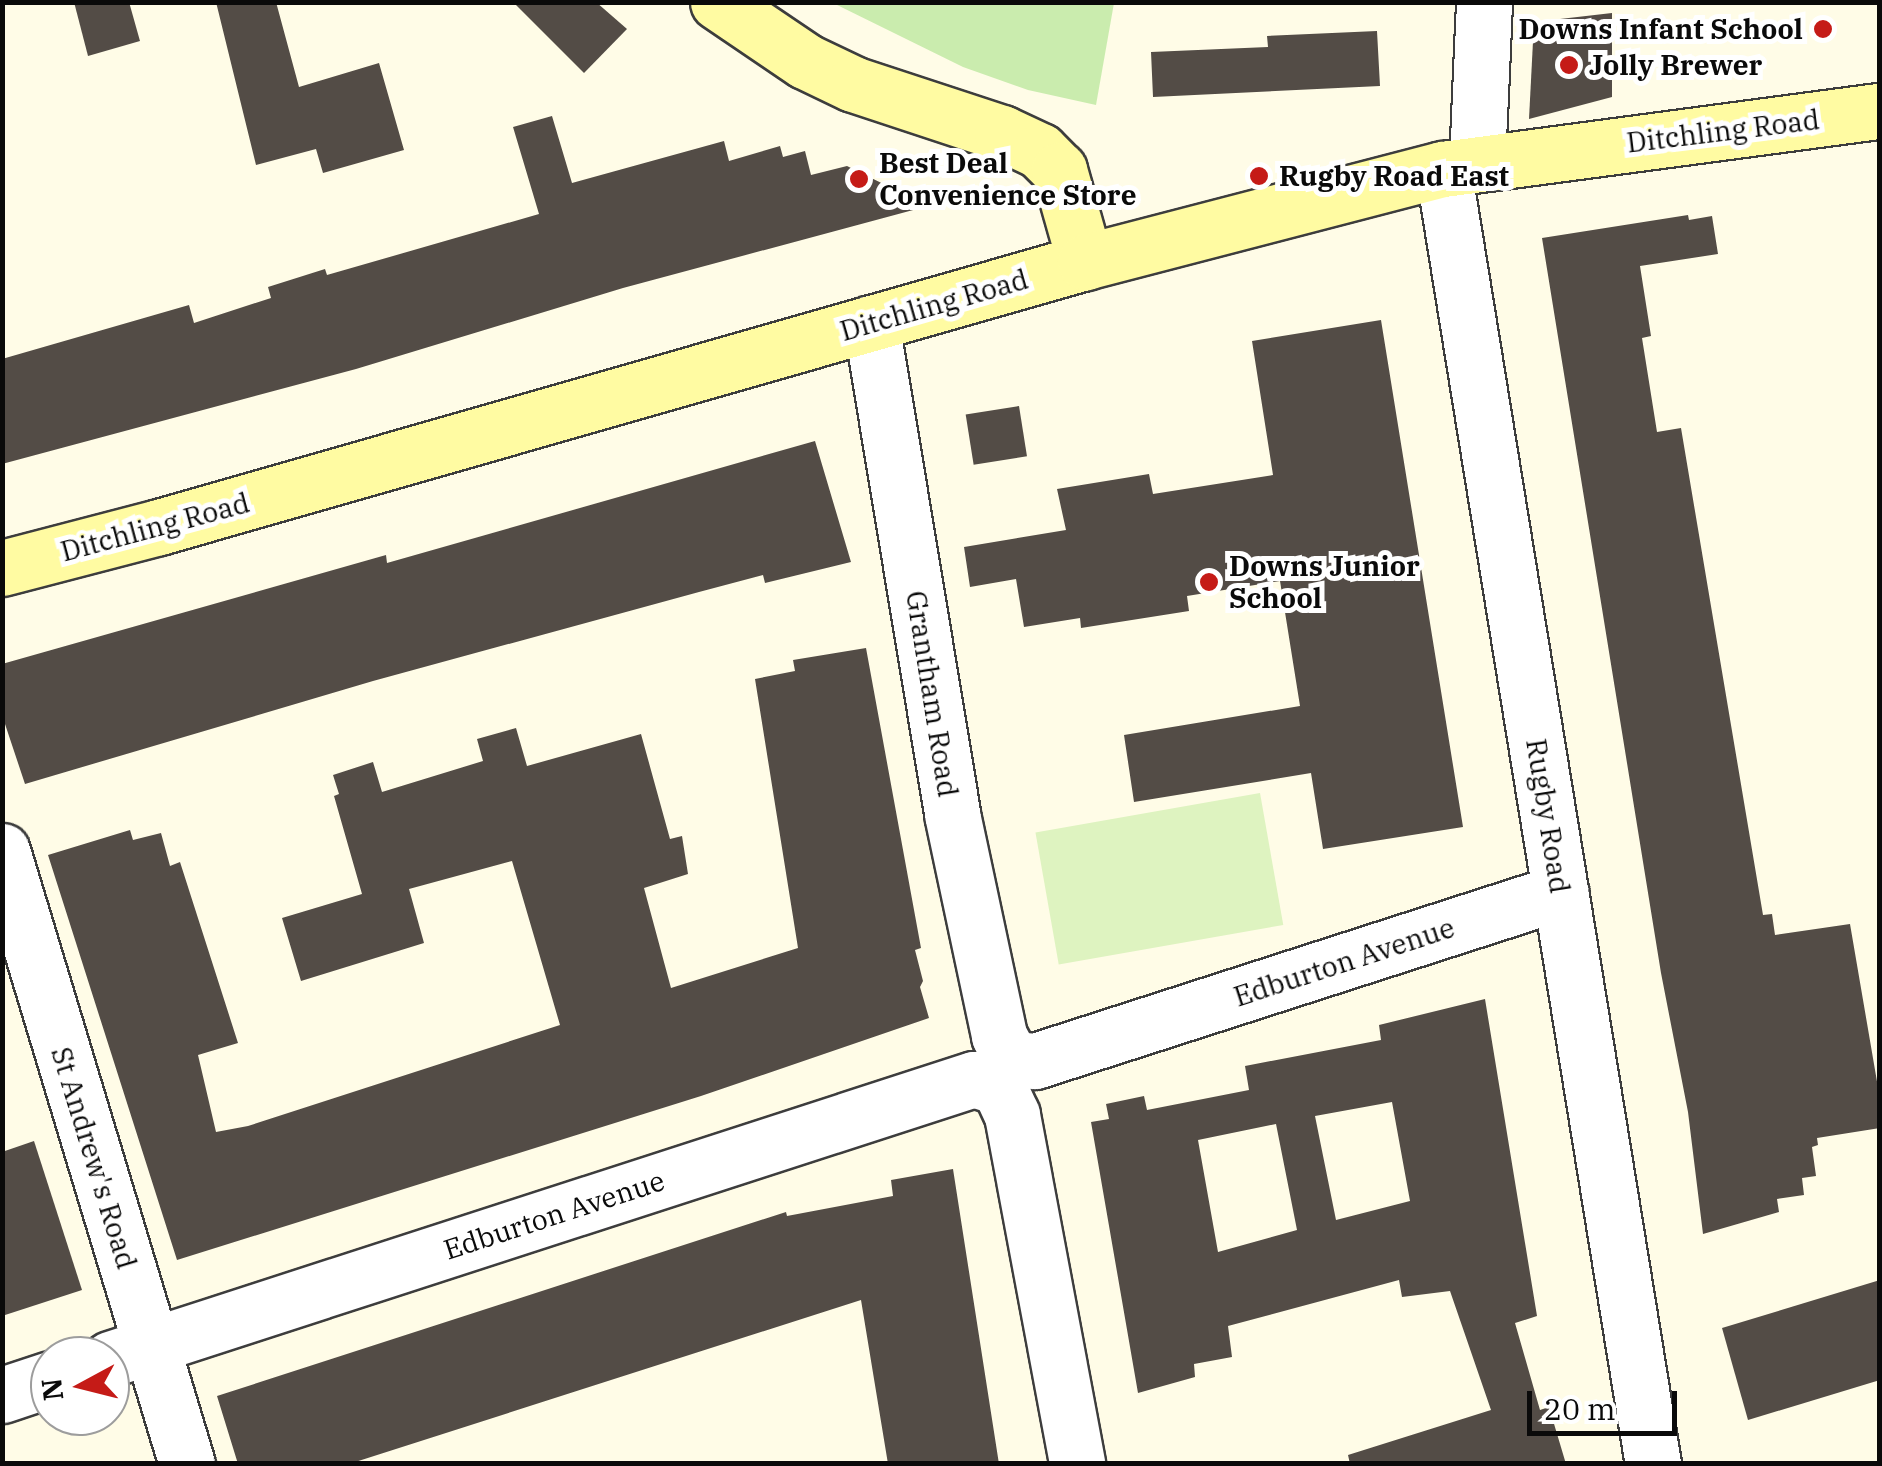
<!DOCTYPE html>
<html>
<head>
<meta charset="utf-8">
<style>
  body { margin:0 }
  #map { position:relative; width:1882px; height:1466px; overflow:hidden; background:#fffce7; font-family:"IBM Plex Serif",serif }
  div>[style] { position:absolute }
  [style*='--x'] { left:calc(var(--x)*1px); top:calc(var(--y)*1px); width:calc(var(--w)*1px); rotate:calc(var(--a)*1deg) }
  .green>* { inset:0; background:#caecae }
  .pitch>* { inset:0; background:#def3c0; transform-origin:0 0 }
  .building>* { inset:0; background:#534c46; transform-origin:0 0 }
  .roads { filter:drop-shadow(2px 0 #3d3d3d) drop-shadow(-2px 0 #3d3d3d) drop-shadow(0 2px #3d3d3d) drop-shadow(0 -2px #3d3d3d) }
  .street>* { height:55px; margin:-27.5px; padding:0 27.5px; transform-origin:27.5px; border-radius:27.5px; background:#fff }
  .secondary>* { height:55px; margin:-27.5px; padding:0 27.5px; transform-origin:27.5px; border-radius:27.5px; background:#fffba2 }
  .dots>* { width:28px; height:28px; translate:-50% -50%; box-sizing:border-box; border:5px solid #fff; border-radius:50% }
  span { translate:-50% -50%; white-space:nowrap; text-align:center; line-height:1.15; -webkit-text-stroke:10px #fff; paint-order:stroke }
  .poi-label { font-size:28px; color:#0a0a0a; font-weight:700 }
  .right { translate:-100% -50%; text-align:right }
  .left { translate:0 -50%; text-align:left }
  .street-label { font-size:28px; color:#0a0a0a }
  .frame { position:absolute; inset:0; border:5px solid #0a0a0a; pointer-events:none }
  .north { position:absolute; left:30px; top:1336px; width:100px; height:100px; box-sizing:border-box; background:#fff; border:2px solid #9d9d9d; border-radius:50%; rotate:263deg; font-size:28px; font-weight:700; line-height:40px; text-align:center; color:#0a0a0a }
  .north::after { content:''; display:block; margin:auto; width:35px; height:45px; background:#c51b17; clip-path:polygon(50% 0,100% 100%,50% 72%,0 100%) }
  .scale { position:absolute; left:1527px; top:1391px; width:150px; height:45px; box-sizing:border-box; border:5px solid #0a0a0a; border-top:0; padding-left:12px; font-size:30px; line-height:35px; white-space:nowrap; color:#0a0a0a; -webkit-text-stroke:8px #fff; paint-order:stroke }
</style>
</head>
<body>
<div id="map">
  <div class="green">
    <div style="clip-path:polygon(833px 3px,1114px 3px,1096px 105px,1028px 90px,963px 67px)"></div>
  </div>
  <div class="pitch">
    <div style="left:1260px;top:793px;width:134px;height:228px;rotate:80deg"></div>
  </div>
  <div class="building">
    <div style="clip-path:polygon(74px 2px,129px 2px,140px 41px,88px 56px)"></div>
    <div style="clip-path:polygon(216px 2px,276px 2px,299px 87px,379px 63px,404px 150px,323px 173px,316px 149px,256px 165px)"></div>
    <div style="clip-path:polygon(513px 2px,596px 2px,627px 29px,584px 73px)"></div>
    <div style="clip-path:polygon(1612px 13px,1612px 97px,1529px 119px,1534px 22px)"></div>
    <div style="clip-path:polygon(1377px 31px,1380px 86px,1153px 97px,1151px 52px,1268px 47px,1267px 36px)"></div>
    <div style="clip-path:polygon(552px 116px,572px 183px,724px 141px,729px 161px,780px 146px,783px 157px,805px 151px,811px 175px,847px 166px,928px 206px,623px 288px,356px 369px,2px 464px,2px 359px,189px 305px,194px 323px,271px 298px,268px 287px,325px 269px,327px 275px,539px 214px,513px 127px)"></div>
    <div style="clip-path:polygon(1688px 215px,1689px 220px,1712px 216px,1718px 254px,1640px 266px,1651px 336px,1642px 338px,1657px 432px,1681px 428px,1763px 915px,1772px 914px,1775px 935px,1850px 924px,1880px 1099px,1880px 1128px,1817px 1138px,1818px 1145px,1812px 1147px,1816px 1176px,1802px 1178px,1804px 1195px,1777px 1199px,1779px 1212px,1703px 1234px,1688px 1112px,1661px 973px,1542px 238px)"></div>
    <div style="clip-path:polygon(1381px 320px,1463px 827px,1323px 849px,1311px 773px,1134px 802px,1124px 735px,1300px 706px,1280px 581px,1187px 596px,1189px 611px,1081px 628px,1080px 618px,1024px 627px,1016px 579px,970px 587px,964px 547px,1066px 530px,1057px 489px,1149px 474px,1153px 494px,1273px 475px,1252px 341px)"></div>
    <div style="left:1019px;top:406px;width:51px;height:54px;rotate:81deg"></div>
    <div style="clip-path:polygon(815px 441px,851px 562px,765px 583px,763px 575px,699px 592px,373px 681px,25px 784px,2px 715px,2px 664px,386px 555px,387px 563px)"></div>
    <div style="clip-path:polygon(866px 648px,921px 948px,915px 950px,923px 981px,920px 987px,929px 1018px,701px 1096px,177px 1260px,48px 855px,130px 830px,133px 840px,161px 833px,170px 866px,180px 862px,238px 1043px,198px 1055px,216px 1132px,248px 1126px,560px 1025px,512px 861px,409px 889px,424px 943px,301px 981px,282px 918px,362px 894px,334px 796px,339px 794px,333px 775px,373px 762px,382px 792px,483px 761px,477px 739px,516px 728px,527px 766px,641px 734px,670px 839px,682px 836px,688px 874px,644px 888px,671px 988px,798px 948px,755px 679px,795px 671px,793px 660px)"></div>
    <div style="clip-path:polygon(evenodd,1485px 999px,1537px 1316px,1515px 1323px,1540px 1410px,1549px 1407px,1566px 1464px,1350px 1464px,1348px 1455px,1491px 1410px,1450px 1291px,1402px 1297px,1399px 1280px,1228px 1326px,1232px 1357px,1194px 1364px,1195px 1377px,1138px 1393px,1091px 1122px,1109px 1119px,1106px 1104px,1144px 1096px,1147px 1110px,1249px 1090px,1245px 1066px,1381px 1040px,1379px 1025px,1485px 999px,1392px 1102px,1410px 1201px,1336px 1220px,1315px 1116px,1392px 1102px,1485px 999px,1276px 1124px,1297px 1230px,1218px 1252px,1198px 1140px,1276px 1124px)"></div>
    <div style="clip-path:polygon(34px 1141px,82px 1290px,2px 1316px,2px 1152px)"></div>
    <div style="clip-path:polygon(953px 1169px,999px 1464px,888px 1464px,861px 1300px,349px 1464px,238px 1464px,217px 1396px,786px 1212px,787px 1216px,893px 1196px,891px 1180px)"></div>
    <div style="clip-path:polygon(1880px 1280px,1880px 1380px,1748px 1420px,1722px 1328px)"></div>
  </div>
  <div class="roads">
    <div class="street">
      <div style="--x:1477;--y:163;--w:161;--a:-87.5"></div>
      <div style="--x:1443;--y:169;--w:1312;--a:80.79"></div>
      <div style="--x:871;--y:323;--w:498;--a:80.6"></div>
      <div style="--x:952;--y:814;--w:227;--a:78"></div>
      <div style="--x:999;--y:1036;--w:26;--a:61"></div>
      <div style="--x:1012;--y:1059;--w:23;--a:5"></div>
      <div style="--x:1035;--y:1061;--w:552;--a:-17.84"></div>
      <div style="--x:2;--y:851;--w:640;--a:73.21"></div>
      <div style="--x:110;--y:1359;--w:908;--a:-17.96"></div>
      <div style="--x:974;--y:1079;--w:26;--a:18"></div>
      <div style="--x:999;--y:1087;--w:31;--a:65"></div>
      <div style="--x:1012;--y:1115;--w:355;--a:79.4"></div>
      <div style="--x:2;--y:1395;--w:51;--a:-18.4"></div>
    </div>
    <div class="secondary">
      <div style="--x:718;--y:2;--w:105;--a:34.1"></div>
      <div style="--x:805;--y:61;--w:53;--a:25.6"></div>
      <div style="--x:853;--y:84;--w:157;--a:18.2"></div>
      <div style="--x:1002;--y:133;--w:42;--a:25.3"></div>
      <div style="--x:1040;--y:151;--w:27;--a:45"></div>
      <div style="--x:1059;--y:170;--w:96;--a:74.2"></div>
      <div style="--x:2;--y:568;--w:162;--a:-14.6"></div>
      <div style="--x:159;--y:527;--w:963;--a:-15.97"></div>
      <div style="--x:1085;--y:262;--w:370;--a:-14.6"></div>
      <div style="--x:1443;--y:169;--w:441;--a:-7.6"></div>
    </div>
  </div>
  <div class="dots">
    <div style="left:1823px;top:29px;background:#c51b17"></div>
    <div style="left:1569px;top:65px;background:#c51b17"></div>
    <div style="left:1259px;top:176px;background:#c51b17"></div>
    <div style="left:859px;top:179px;background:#c51b17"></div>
    <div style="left:1209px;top:582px;background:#c51b17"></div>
  </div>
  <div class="poi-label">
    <span class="right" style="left:1803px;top:29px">Downs Infant School</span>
    <span class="left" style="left:1589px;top:65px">Jolly Brewer</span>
    <span class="left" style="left:879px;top:179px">Best Deal<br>Convenience Store</span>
    <span class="left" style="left:1279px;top:176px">Rugby Road East</span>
    <span class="left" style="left:1229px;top:582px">Downs Junior<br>School</span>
  </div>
  <div class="street-label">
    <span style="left:1723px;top:131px;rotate:-7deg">Ditchling Road</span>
    <span style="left:934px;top:305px;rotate:-16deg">Ditchling Road</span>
    <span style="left:155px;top:527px;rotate:-15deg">Ditchling Road</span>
    <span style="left:932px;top:694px;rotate:81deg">Grantham Road</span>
    <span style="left:1548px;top:816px;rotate:81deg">Rugby Road</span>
    <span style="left:1344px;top:962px;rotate:-18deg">Edburton Avenue</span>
    <span style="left:94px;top:1158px;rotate:73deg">St Andrew's Road</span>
    <span style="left:554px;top:1215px;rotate:-18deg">Edburton Avenue</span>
  </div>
  <div class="frame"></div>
  <div class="north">N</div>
  <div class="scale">20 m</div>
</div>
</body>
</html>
